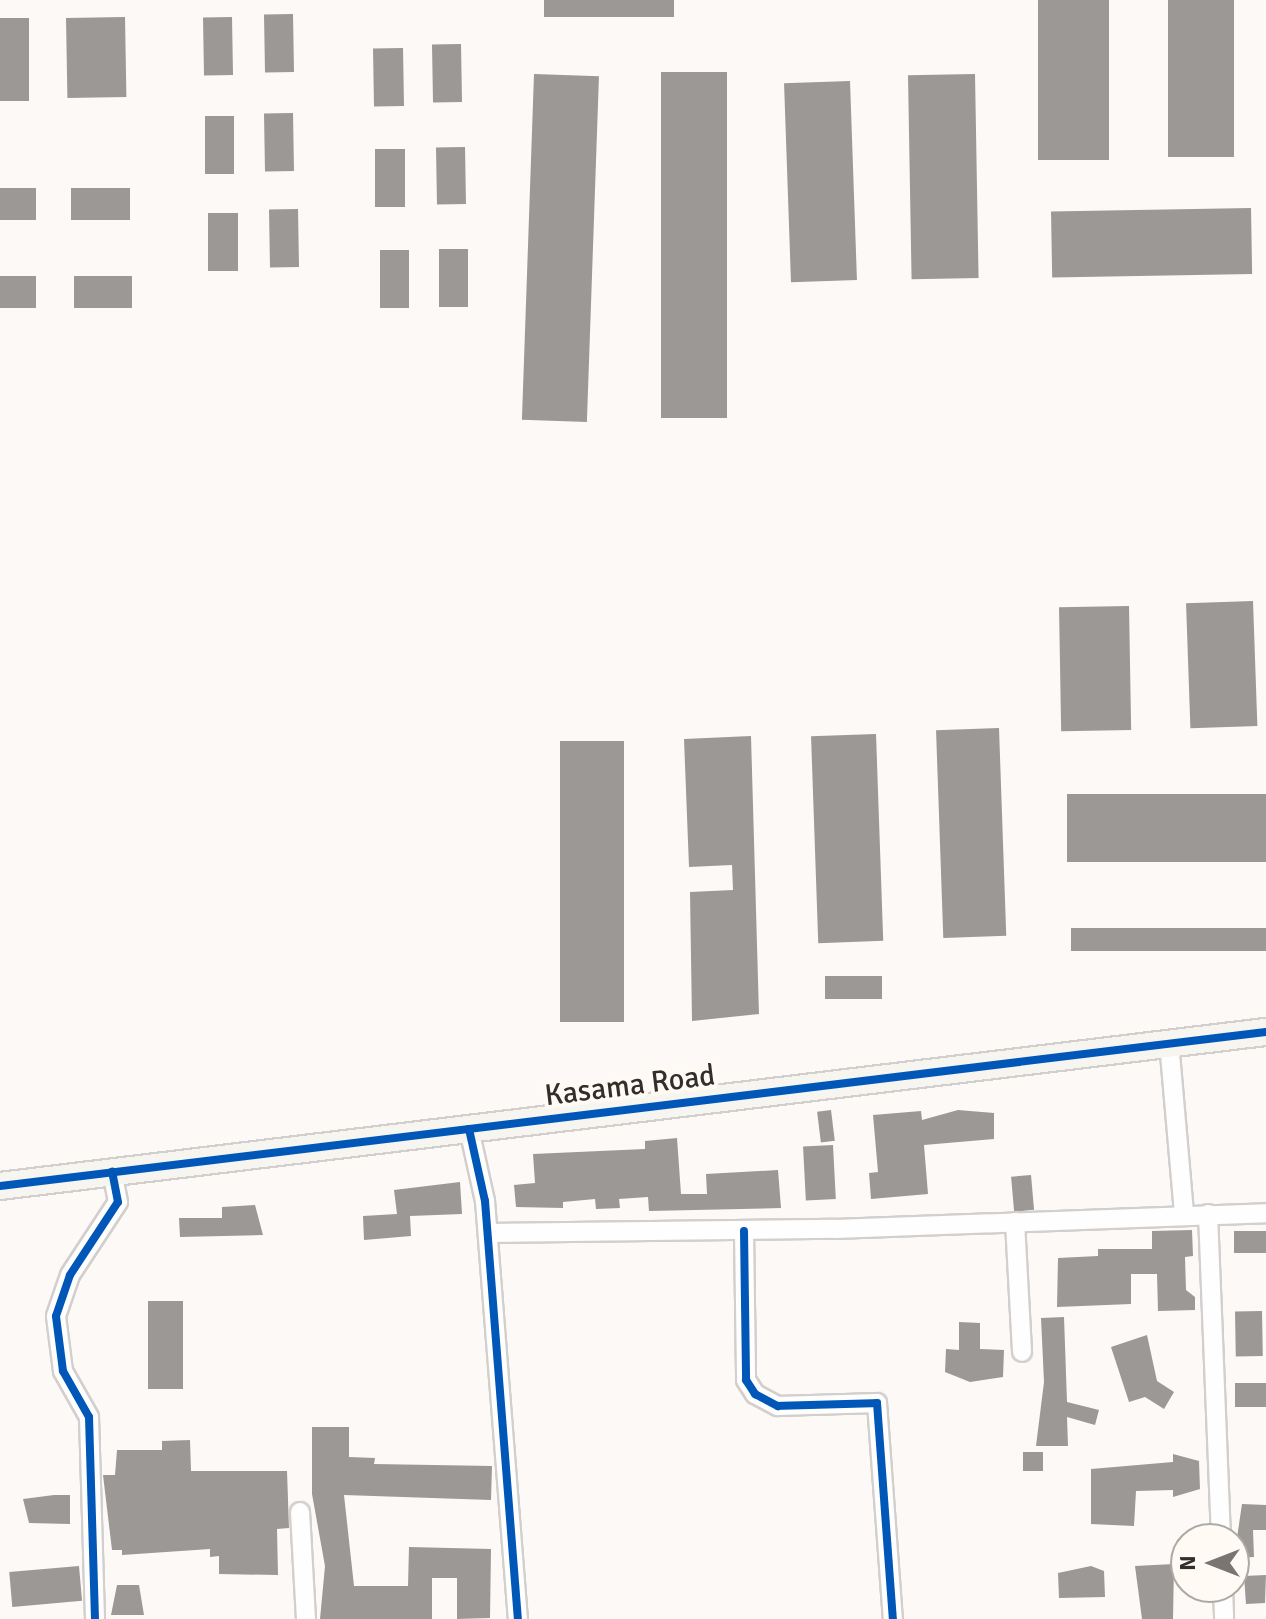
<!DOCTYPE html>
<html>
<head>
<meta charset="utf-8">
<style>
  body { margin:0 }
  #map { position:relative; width:1266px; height:1619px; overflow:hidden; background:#fcf9f6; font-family:Signika,sans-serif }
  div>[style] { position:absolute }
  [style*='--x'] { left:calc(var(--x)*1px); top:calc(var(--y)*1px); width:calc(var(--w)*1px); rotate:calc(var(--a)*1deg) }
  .building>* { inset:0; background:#9b9895; transform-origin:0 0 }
  .roads { filter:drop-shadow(2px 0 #d2cfcc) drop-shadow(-2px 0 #d2cfcc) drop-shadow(0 2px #d2cfcc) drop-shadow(0 -2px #d2cfcc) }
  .street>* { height:18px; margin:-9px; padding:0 9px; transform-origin:9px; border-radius:9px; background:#fffefe }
  .secondary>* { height:26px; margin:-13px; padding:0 13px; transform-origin:13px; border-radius:13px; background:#f6f5f0 }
  .cycleway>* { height:8px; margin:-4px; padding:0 4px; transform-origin:4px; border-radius:4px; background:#0057b8 }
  span { translate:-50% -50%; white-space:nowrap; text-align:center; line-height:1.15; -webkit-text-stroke:8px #fffaf3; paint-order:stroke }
  .street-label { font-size:30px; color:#322f2a }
  .north { position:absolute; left:1170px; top:1523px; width:80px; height:80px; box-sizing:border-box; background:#fffaf3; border:2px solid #ada9a3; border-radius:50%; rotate:270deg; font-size:22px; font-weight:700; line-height:32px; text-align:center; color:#322f2a }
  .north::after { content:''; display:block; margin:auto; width:28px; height:36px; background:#797671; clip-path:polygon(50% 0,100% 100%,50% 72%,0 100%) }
</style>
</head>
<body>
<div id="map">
  <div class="building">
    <div style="left:544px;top:0;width:130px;height:17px"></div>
    <div style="left:1038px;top:0;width:71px;height:160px"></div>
    <div style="left:1168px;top:0;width:66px;height:157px"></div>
    <div style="left:293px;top:14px;width:58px;height:29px;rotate:89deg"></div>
    <div style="left:125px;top:17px;width:80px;height:59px;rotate:89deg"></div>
    <div style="left:232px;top:17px;width:58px;height:29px;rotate:89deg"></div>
    <div style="left:0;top:18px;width:29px;height:83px"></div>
    <div style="left:461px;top:44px;width:58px;height:29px;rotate:89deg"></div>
    <div style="left:403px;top:48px;width:58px;height:30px;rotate:89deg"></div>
    <div style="left:661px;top:72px;width:66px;height:346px"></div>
    <div style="left:534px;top:74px;width:65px;height:346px;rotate:2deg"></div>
    <div style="left:975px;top:74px;width:204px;height:67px;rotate:89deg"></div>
    <div style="left:850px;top:81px;width:199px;height:66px;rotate:88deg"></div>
    <div style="left:293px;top:113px;width:58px;height:29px;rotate:89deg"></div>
    <div style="left:205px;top:116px;width:29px;height:58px"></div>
    <div style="left:465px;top:147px;width:57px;height:29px;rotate:89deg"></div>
    <div style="left:375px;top:149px;width:30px;height:58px"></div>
    <div style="left:0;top:188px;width:36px;height:32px"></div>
    <div style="left:71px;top:188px;width:59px;height:32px"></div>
    <div style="left:1251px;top:208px;width:66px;height:200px;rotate:89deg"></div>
    <div style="left:298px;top:209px;width:58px;height:29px;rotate:89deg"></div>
    <div style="left:208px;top:213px;width:30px;height:58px"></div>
    <div style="left:439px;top:249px;width:29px;height:58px"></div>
    <div style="left:380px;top:250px;width:29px;height:58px"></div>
    <div style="left:0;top:276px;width:36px;height:32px"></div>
    <div style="left:74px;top:276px;width:58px;height:32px"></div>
    <div style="left:1253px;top:601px;width:125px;height:67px;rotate:88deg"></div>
    <div style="left:1129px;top:606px;width:124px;height:70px;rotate:89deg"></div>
    <div style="left:999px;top:728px;width:208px;height:63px;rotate:88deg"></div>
    <div style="left:876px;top:734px;width:207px;height:65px;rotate:88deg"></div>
    <div style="clip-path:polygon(751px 736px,759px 1014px,692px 1021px,690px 892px,733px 890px,732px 865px,689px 867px,684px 739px)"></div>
    <div style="left:560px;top:741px;width:64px;height:281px"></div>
    <div style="left:1266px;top:794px;width:68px;height:199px;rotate:90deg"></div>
    <div style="left:1266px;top:928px;width:23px;height:195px;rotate:90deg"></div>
    <div style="left:825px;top:976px;width:57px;height:23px"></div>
    <div style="left:831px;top:1110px;width:31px;height:14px;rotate:83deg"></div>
    <div style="clip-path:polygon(958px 1110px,994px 1113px,994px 1139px,924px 1145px,928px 1194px,871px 1199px,869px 1173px,878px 1172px,873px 1115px,921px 1111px,922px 1120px)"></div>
    <div style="clip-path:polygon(677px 1138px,681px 1194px,707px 1194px,706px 1174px,778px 1170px,781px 1208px,649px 1211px,648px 1197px,619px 1199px,620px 1208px,596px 1209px,595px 1199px,563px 1202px,563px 1208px,516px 1207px,514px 1185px,535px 1183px,533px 1154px,645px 1149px,645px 1141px)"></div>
    <div style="left:833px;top:1145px;width:54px;height:30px;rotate:87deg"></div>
    <div style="left:1031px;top:1175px;width:35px;height:20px;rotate:85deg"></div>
    <div style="clip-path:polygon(460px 1182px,462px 1214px,410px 1216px,411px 1236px,364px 1240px,363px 1216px,397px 1214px,394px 1190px)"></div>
    <div style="clip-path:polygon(255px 1205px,263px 1235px,180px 1237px,179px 1218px,222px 1218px,222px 1207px)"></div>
    <div style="clip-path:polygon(1192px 1230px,1193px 1256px,1185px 1257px,1186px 1290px,1195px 1297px,1195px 1310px,1158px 1311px,1157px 1274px,1131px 1274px,1131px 1304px,1057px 1307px,1058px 1258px,1098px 1256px,1098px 1249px,1152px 1249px,1152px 1231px)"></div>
    <div style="left:1266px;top:1231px;width:22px;height:32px;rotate:90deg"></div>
    <div style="left:148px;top:1301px;width:35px;height:88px"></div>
    <div style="left:1262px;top:1311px;width:45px;height:27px;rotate:89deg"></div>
    <div style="clip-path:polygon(1064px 1317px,1067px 1402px,1099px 1410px,1095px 1425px,1067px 1417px,1068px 1446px,1036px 1446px,1044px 1382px,1041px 1318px)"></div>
    <div style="clip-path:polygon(959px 1322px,980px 1323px,980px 1349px,1004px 1350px,1003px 1377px,970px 1382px,945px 1372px,946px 1349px,959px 1350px)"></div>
    <div style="clip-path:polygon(1147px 1335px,1157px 1381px,1174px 1392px,1164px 1409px,1145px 1397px,1129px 1402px,1111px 1347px)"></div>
    <div style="left:1266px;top:1383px;width:24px;height:31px;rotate:90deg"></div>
    <div style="clip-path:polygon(312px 1427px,349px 1427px,349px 1457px,375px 1458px,374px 1464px,492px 1466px,491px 1500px,344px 1495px,354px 1586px,408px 1586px,409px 1547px,491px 1549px,490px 1618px,457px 1619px,457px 1578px,432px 1578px,432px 1619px,320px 1619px,325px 1566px,312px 1494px)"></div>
    <div style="clip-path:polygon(190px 1440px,191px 1471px,287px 1471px,289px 1528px,277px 1529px,278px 1575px,219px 1574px,219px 1556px,210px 1557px,210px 1549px,122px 1555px,122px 1550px,112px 1550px,103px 1475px,115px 1475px,117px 1450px,162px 1450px,162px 1441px)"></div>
    <div style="left:1023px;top:1452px;width:20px;height:19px"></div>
    <div style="clip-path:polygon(1173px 1454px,1199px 1461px,1200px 1489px,1173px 1497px,1173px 1490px,1136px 1491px,1134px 1526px,1091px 1524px,1091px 1469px,1173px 1462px)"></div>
    <div style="clip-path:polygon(54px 1495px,70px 1495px,70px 1524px,29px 1523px,23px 1499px)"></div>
    <div style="clip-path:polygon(1242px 1504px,1266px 1505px,1266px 1530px,1253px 1530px,1254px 1557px,1234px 1558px)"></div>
    <div style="clip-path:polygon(1174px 1564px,1173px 1619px,1142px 1619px,1135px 1566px)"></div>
    <div style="left:79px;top:1566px;width:35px;height:70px;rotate:85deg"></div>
    <div style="clip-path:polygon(1091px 1566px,1104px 1571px,1105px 1597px,1059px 1598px,1058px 1573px)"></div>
    <div style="clip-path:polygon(1266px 1575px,1265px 1603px,1246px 1604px,1244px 1576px)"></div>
    <div style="clip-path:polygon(117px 1585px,139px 1585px,144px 1615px,111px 1615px)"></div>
  </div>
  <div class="roads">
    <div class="street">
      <div style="--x:1169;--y:1042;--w:174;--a:85"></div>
      <div style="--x:469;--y:1129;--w:74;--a:77.5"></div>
      <div style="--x:485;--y:1201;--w:419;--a:85.5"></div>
      <div style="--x:1208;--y:1214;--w:325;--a:87.7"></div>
      <div style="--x:1015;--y:1222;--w:130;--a:86.9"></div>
      <div style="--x:744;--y:1231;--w:149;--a:89.2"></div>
      <div style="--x:746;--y:1380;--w:17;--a:57"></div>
      <div style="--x:755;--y:1394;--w:26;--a:28"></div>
      <div style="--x:778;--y:1406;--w:99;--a:-1.7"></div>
      <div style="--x:877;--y:1403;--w:217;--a:85.8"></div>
      <div style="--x:488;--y:1233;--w:347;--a:-0.7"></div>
      <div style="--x:835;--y:1229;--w:431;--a:-2.1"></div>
      <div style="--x:300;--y:1512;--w:107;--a:86.8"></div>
      <div style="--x:1223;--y:1587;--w:32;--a:88"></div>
      <div style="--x:95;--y:1619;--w:202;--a:-91.7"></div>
      <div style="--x:89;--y:1417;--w:53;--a:-119.5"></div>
      <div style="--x:63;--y:1371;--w:55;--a:-97.3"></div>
      <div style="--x:56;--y:1316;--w:43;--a:-71.1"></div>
      <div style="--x:70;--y:1275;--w:87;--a:-56.7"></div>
      <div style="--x:118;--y:1202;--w:31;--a:-101"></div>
    </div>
    <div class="secondary">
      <div style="--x:0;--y:1186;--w:1275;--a:-6.94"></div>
    </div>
  </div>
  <div class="cycleway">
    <div style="--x:469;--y:1129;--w:74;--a:77.5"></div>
    <div style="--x:485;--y:1201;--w:419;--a:85.5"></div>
    <div style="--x:0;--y:1186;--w:1275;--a:-6.94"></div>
    <div style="--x:744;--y:1231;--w:149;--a:89.2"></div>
    <div style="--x:746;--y:1380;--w:17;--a:57"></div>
    <div style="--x:755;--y:1394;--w:26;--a:28"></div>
    <div style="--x:778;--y:1406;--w:99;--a:-1.7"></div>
    <div style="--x:877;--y:1403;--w:217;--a:85.8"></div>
    <div style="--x:95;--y:1619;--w:202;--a:-91.7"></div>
    <div style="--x:89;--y:1417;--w:53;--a:-119.5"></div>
    <div style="--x:63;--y:1371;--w:55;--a:-97.3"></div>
    <div style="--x:56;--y:1316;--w:43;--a:-71.1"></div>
    <div style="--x:70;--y:1275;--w:87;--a:-56.7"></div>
    <div style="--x:118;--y:1202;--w:31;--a:-101"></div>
  </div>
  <div class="street-label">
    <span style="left:630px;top:1086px;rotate:-7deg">Kasama Road</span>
  </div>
  <div class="north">N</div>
</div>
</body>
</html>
